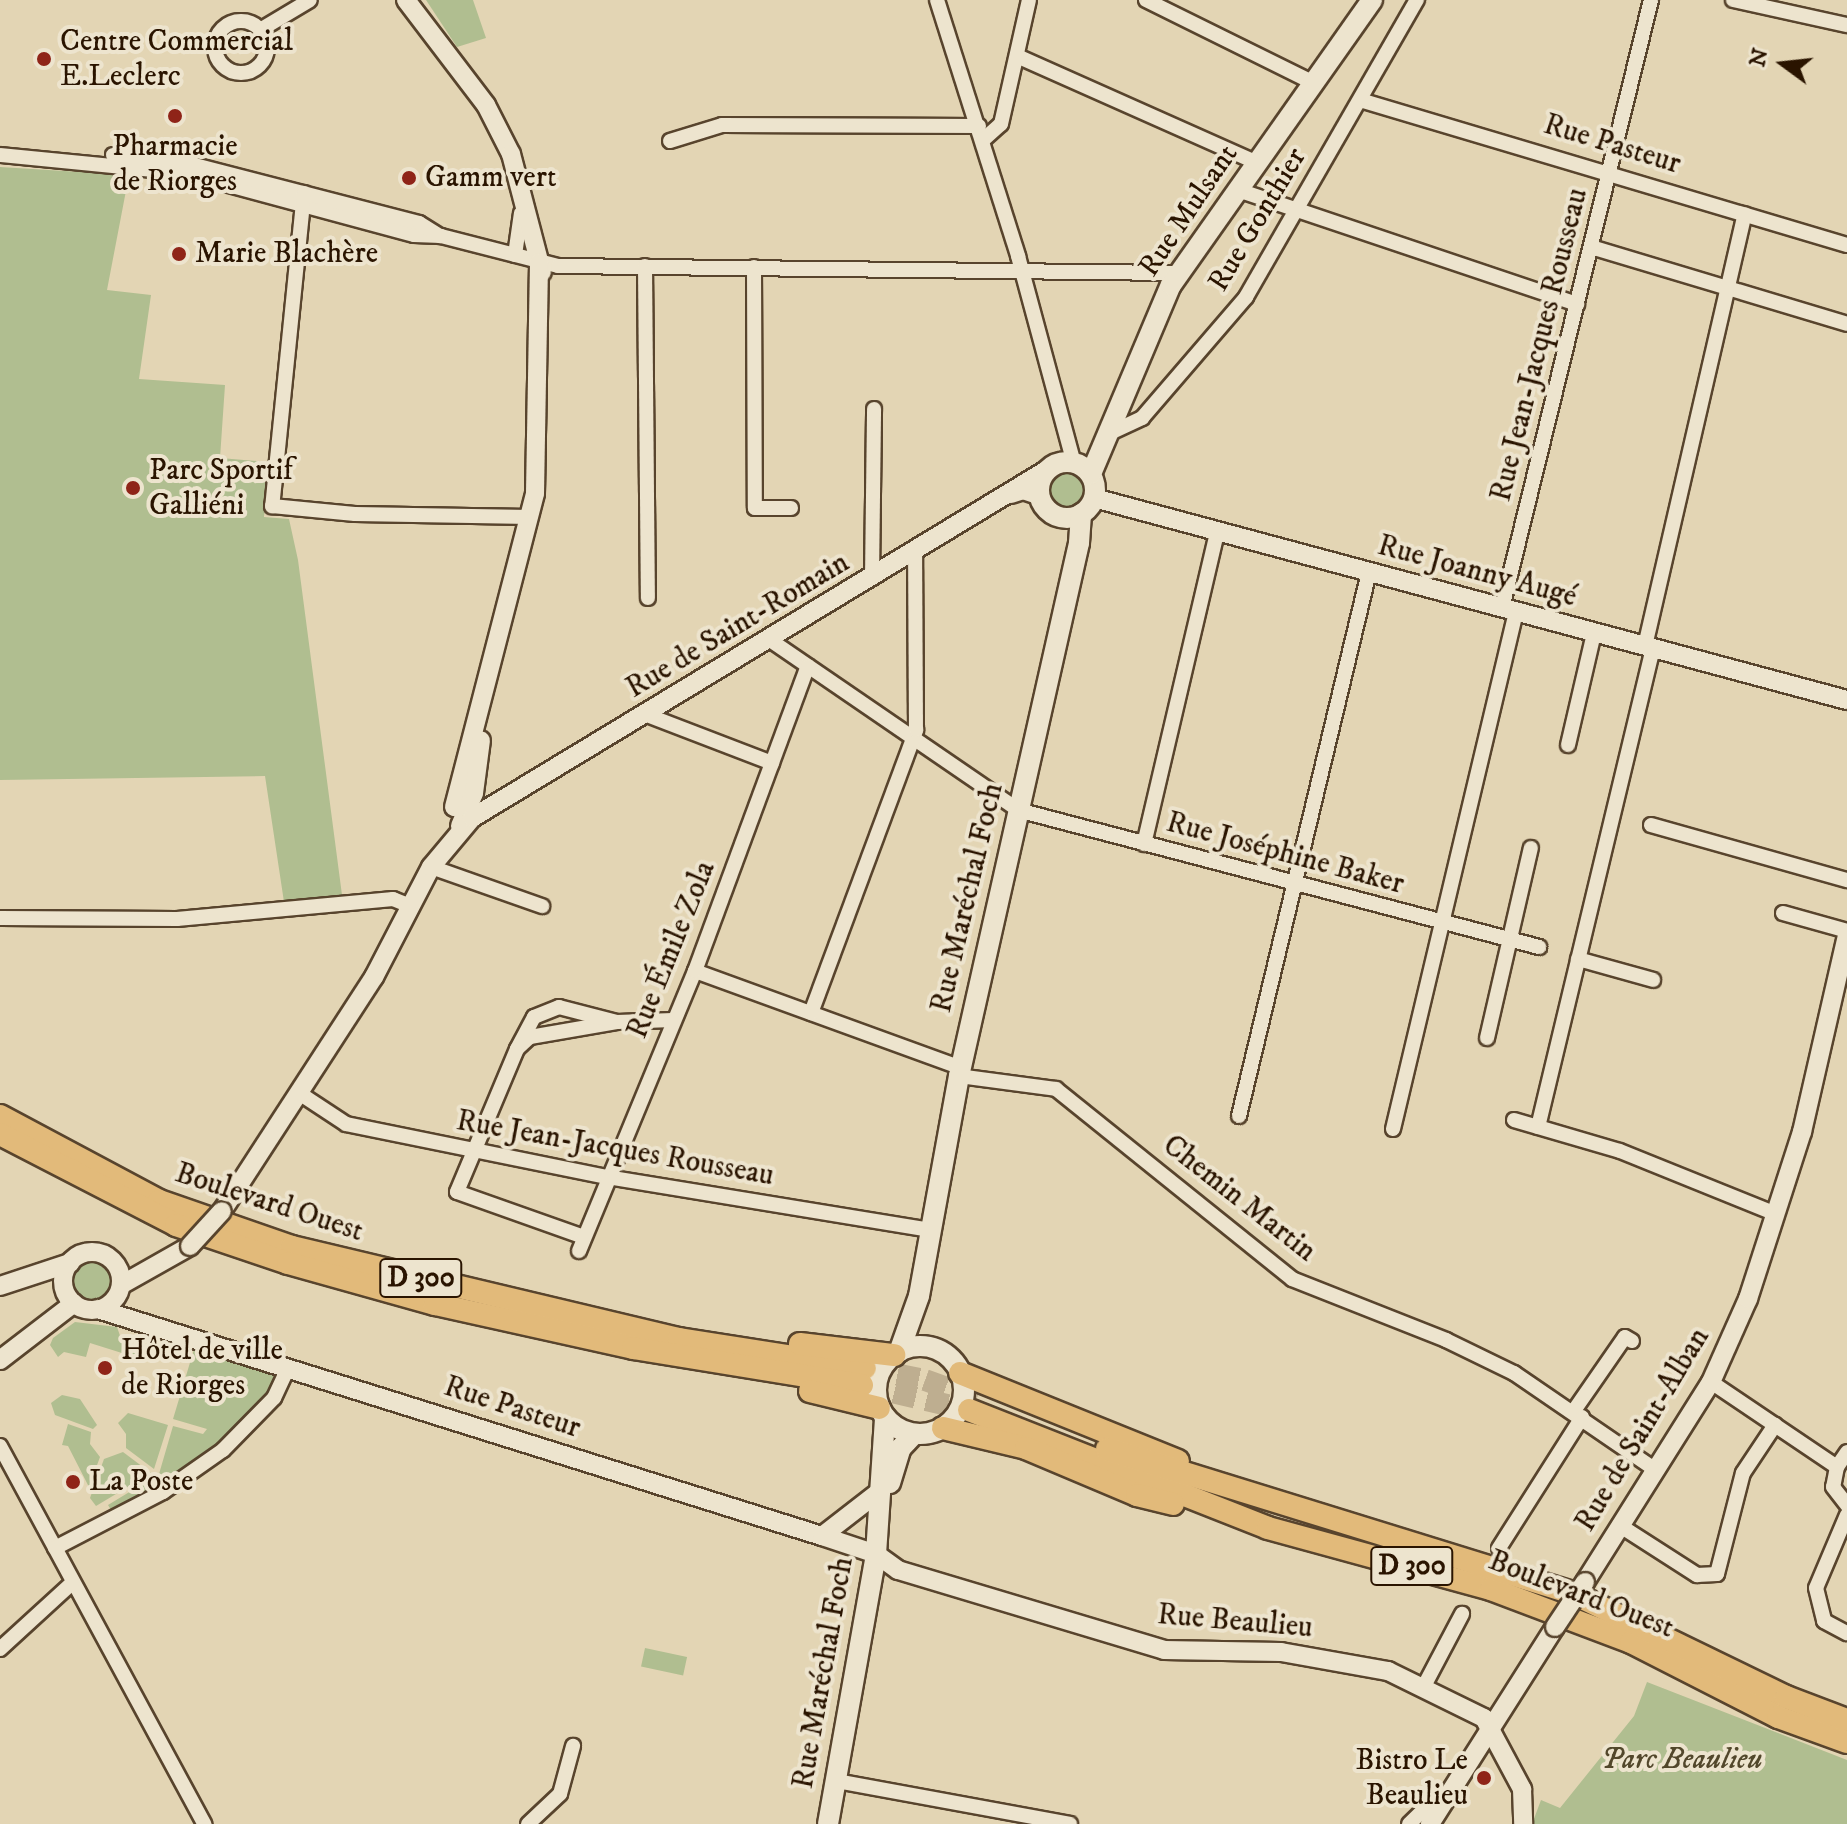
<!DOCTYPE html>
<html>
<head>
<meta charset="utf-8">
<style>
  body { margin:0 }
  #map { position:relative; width:1847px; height:1824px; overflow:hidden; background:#e3d5b4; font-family:"IM FELL DW Pica",serif }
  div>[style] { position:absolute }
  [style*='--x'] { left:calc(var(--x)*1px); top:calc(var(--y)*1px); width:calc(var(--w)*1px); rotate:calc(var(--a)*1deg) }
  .green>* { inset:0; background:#b0be90; transform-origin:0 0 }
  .round { border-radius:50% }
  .primary-tunnel>* { height:22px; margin-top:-11px; transform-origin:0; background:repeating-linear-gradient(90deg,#beae90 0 22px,transparent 0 33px) }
  .roads { filter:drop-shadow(2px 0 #58442d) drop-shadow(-2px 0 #58442d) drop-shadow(0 2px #58442d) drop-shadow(0 -2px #58442d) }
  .minor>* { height:14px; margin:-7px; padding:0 7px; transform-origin:7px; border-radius:7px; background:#ede4ce }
  .minor>.ring { margin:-7px; padding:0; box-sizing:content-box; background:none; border:14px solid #ede4ce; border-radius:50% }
  .tertiary>* { height:18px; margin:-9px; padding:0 9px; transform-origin:9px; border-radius:9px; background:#ede4ce }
  .tertiary>.ring { margin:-9px; padding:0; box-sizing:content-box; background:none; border:18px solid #ede4ce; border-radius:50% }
  .secondary>* { height:20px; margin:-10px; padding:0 10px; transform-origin:10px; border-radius:10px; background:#ede4ce }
  .secondary>.ring { margin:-10px; padding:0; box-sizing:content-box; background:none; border:20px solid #ede4ce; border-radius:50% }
  .primary>* { height:22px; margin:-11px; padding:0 11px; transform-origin:11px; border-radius:11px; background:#e2ba7a }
  .bridges { filter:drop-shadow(2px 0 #58442d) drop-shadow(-2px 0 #58442d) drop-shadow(0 2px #58442d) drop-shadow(0 -2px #58442d) }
  .tertiary-bridge>* { height:18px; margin:-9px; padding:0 9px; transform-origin:9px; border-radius:9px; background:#ede4ce }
  .dots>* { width:22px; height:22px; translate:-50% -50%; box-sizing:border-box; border:4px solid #ede4ce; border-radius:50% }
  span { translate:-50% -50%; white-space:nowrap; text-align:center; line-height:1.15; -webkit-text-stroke:8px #ede4ce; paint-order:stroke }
  .shield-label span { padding:2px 6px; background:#ede4ce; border:2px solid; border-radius:6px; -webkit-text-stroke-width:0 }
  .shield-label { font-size:28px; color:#2a1400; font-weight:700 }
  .poi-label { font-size:30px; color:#2a1400 }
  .left { translate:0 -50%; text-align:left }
  .right { translate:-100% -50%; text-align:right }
  .street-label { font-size:30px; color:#2a1400 }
  .park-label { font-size:30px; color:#52472b; font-style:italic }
  .north { position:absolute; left:1743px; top:24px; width:80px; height:80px; -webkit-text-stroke:6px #ede4ce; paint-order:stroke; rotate:285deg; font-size:22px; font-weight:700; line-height:32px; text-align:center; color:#2a1400 }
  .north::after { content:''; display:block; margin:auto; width:28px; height:36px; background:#2a1400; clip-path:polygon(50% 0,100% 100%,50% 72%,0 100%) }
</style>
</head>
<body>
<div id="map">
  <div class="green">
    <div style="clip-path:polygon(426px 0,473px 0,486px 38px,457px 47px)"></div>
    <div style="clip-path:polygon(0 167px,129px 175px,107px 290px,151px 295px,139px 379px,225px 385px,220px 458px,269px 462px,264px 517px,289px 519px,298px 560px,342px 895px,284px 902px,265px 776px,0 780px)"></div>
    <div class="round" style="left:1050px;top:471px;width:36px;height:36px"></div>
    <div class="round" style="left:69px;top:1259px;width:44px;height:44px"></div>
    <div style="clip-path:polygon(75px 1322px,117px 1327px,126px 1353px,144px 1349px,141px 1359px,90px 1343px,86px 1357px,64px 1352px,58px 1357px,50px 1345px,53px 1338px)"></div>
    <div style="clip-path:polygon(195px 1346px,278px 1372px,269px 1395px,221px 1447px,114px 1515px,108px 1505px,159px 1474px,173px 1426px,203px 1434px,207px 1429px,173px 1419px)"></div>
    <div style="clip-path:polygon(62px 1395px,80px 1399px,97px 1425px,93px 1429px,55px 1415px,51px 1403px)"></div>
    <div style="clip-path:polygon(128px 1413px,168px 1425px,154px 1469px,126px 1448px,126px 1434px,118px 1423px)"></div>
    <div style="clip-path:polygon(68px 1424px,91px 1432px,90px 1444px,100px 1457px,89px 1487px,68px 1446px,62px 1445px)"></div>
    <div style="clip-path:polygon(123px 1452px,151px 1473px,96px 1506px,90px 1498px,104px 1459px)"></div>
    <div style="left:645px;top:1648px;width:43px;height:19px;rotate:12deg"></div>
    <div style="clip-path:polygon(1647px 1682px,1847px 1760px,1847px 1824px,1532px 1824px,1541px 1800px,1560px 1808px,1634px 1716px)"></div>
  </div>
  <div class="primary-tunnel">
    <div style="--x:865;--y:1368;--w:61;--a:11.3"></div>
    <div style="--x:925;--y:1380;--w:55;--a:20.1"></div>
    <div style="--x:862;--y:1385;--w:110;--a:13.2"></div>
  </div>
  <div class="roads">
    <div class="minor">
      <div style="--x:937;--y:0;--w:269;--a:72.4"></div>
      <div style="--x:1018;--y:256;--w:214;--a:74.9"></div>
      <div style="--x:1146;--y:0;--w:187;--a:26.3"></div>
      <div style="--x:1733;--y:0;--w:117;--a:12.4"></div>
      <div class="ring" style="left:215px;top:21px;width:38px;height:38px"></div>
      <div style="--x:260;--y:30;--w:58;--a:-31"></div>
      <div style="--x:1017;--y:56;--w:263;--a:24"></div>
      <div style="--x:1360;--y:100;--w:508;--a:16.58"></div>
      <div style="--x:983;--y:140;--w:24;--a:-42"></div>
      <div style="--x:1001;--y:124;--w:127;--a:-77.3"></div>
      <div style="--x:670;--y:141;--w:54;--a:-17.1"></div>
      <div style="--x:722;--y:125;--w:257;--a:0.2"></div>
      <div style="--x:0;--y:155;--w:185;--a:5.6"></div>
      <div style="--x:184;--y:173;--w:238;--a:15.1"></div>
      <div style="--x:414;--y:235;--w:27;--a:2"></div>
      <div style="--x:441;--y:236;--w:121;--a:14.4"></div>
      <div style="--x:558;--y:266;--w:621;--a:0.65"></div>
      <div style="--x:113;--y:155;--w:70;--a:5.7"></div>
      <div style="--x:183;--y:162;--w:244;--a:14.5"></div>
      <div style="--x:419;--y:223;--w:25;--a:32"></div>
      <div style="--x:1238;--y:190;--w:358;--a:18.6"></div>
      <div style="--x:304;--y:193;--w:315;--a:95.8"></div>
      <div style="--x:272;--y:506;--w:83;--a:5.5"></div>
      <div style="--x:355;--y:514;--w:175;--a:1"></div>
      <div style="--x:1591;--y:247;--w:267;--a:16.7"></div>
      <div style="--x:515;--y:255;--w:42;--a:-81.9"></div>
      <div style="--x:645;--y:266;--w:332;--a:89.5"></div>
      <div style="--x:754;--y:267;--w:241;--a:89.8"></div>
      <div style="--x:755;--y:508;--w:36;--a:0"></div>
      <div style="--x:1108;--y:434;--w:38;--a:-25"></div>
      <div style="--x:1142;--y:418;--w:160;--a:-49.3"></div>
      <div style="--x:1246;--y:297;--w:343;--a:-60.1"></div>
      <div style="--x:872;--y:578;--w:169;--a:-89.3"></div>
      <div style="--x:1502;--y:608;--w:626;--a:-76.23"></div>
      <div style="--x:770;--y:640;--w:301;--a:34.4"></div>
      <div style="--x:1018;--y:810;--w:539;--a:14.73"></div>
      <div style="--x:1645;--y:646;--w:443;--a:-77"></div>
      <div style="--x:647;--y:715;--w:134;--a:21"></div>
      <div style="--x:1568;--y:745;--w:115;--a:-76.9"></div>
      <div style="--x:1651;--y:825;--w:204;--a:15.7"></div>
      <div style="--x:1144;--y:844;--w:319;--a:-76.8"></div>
      <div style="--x:431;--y:867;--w:118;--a:19.4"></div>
      <div style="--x:1783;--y:913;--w:66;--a:15.7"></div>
      <div style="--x:0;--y:918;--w:177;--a:0.3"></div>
      <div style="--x:177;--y:919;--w:217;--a:-5.3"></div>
      <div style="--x:393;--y:899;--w:18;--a:22"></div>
      <div style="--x:1578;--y:959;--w:78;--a:15.6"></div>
      <div style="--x:695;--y:971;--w:283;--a:20"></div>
      <div style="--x:811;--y:1013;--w:302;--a:-69.6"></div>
      <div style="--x:916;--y:730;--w:179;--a:-90.3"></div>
      <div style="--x:617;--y:1022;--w:56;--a:-2"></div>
      <div style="--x:1487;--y:1038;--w:195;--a:-77"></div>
      <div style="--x:517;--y:1049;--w:18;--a:-43"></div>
      <div style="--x:530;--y:1037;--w:88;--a:-9.8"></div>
      <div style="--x:617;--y:1022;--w:60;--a:-165.5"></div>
      <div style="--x:559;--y:1007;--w:27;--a:158"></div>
      <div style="--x:534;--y:1017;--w:36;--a:118"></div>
      <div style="--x:517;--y:1049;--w:155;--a:112.8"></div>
      <div style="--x:457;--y:1192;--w:135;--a:19.5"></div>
      <div style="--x:959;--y:1076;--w:98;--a:7.6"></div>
      <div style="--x:1056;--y:1089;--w:303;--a:38.8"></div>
      <div style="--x:1292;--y:1279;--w:166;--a:21.6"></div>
      <div style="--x:1446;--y:1340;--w:76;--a:25.9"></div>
      <div style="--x:1514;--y:1373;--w:170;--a:34.4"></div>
      <div style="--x:299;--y:1093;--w:56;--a:33.4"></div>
      <div style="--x:346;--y:1124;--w:266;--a:11.5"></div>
      <div style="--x:607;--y:1177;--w:327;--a:9.3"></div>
      <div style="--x:1239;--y:1116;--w:559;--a:-76.56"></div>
      <div style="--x:1514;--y:1120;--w:110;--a:16.3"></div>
      <div style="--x:1620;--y:1151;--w:168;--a:22"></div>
      <div style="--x:1538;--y:1127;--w:493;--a:-76.5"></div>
      <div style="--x:1393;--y:1129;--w:531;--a:-76.62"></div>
      <div style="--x:579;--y:1251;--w:303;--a:-67.5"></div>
      <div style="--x:695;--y:971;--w:325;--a:-69.7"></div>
      <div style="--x:1711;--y:1382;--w:152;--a:34"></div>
      <div style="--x:1837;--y:1467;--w:18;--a:-56"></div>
      <div style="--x:1573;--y:1412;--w:91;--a:-55.3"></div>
      <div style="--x:1625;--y:1337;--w:8;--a:30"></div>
      <div style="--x:0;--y:1446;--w:430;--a:61.6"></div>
      <div style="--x:1837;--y:1467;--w:20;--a:101"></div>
      <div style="--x:1833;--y:1487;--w:23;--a:52"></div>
      <div style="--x:1847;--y:1515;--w:79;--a:113"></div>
      <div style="--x:1816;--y:1588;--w:34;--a:76"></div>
      <div style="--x:1824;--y:1621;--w:26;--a:28"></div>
      <div style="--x:1619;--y:1525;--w:93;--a:32.7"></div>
      <div style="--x:1697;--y:1575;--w:20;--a:-3"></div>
      <div style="--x:1717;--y:1574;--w:104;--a:-75.6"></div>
      <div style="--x:1743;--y:1473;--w:58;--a:-56.3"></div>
      <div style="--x:55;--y:1548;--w:122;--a:-27.4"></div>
      <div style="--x:163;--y:1492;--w:73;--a:-35"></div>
      <div style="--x:223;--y:1450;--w:73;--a:-45.6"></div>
      <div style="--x:274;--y:1398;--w:33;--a:-65"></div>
      <div style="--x:1499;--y:1548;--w:155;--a:-57.6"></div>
      <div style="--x:0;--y:1649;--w:98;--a:-42.5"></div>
      <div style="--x:1423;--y:1688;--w:84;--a:-62.2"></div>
      <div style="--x:836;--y:1781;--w:238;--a:10.4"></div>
      <div style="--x:528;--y:1824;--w:44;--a:-43.2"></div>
      <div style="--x:560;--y:1794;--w:50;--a:-74.8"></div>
      <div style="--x:1409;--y:1824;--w:33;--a:-44"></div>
      <div style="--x:1433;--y:1801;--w:15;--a:-16"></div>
    </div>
    <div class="tertiary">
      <div style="--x:406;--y:0;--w:132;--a:52.7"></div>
      <div style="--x:486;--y:105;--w:55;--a:63"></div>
      <div style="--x:511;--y:154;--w:122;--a:75.3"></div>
      <div style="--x:1011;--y:494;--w:13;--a:-18"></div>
      <div style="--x:1023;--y:490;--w:18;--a:19"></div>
      <div style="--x:1094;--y:498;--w:780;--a:15.02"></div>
      <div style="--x:454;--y:807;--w:324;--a:-75.5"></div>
      <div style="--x:535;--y:493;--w:231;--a:-89"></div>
      <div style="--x:460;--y:826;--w:36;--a:-67"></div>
      <div style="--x:474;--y:793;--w:53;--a:-82.5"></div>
      <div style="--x:222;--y:1211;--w:279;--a:-57"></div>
      <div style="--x:374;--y:977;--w:124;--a:-62.6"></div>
      <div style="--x:431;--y:867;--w:64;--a:-50.1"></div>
      <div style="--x:472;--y:818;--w:676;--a:-31.2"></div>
      <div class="ring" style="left:63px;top:1252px;width:40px;height:40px"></div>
      <div style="--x:121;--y:1285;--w:79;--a:-29.5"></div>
      <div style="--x:0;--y:1286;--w:74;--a:-18.2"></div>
      <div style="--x:98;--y:1309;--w:759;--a:17.41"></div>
      <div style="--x:822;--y:1536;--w:57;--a:18.4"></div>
      <div style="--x:876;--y:1554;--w:27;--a:36"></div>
      <div style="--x:898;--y:1570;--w:278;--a:16.7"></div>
      <div style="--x:1164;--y:1650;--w:117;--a:1"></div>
      <div style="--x:1281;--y:1652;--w:109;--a:10.1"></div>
      <div style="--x:1388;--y:1671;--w:107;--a:26.1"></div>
      <div style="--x:1484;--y:1718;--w:81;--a:61.8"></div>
      <div style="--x:1522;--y:1789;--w:35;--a:88"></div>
      <div style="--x:0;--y:1360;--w:93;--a:-37.6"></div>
      <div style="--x:822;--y:1536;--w:73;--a:-37.8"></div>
      <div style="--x:1585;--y:1582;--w:236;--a:-57.8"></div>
      <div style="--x:1711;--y:1382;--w:91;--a:-66"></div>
      <div style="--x:1748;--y:1299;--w:176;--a:-72.1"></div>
      <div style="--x:1802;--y:1132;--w:201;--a:-77.1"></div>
      <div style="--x:1430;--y:1824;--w:233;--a:-57.6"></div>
    </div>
    <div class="secondary">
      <div class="ring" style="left:1039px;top:462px;width:36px;height:36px"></div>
      <div style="--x:1091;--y:474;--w:205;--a:-67.1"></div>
      <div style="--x:1171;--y:285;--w:349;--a:-54.8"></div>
      <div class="ring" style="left:876px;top:1346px;width:68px;height:68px"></div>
      <div style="--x:899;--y:1352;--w:59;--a:-70.3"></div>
      <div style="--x:919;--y:1296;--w:224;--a:-79.7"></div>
      <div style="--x:959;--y:1076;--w:546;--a:-77.31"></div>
      <div style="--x:1079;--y:543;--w:29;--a:-86"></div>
      <div style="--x:890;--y:1483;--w:37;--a:-73"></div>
      <div style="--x:901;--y:1448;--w:19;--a:-47"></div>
      <div style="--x:828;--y:1824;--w:274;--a:-79.9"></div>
      <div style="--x:876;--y:1554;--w:137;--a:-86.2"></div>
    </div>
    <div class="primary">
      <div style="--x:0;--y:1116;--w:180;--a:28.1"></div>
      <div style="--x:159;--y:1201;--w:141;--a:19.1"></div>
      <div style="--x:292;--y:1247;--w:398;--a:13.4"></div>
      <div style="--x:679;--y:1339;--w:188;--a:8.9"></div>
      <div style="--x:0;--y:1134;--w:198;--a:27.3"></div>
      <div style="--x:176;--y:1225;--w:118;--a:18.7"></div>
      <div style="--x:288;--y:1263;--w:153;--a:15.6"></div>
      <div style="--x:435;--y:1304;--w:203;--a:12.5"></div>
      <div style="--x:633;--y:1348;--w:232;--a:9.2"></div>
      <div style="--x:800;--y:1344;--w:95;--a:6.7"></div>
      <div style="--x:960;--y:1373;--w:235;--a:22"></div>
      <div style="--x:810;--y:1391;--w:71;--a:13.8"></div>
      <div style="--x:969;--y:1410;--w:321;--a:21.5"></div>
      <div style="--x:1268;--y:1528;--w:231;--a:15.3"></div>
      <div style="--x:1491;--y:1589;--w:150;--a:20.7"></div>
      <div style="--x:1631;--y:1642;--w:165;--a:27"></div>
      <div style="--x:1778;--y:1717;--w:73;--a:19.9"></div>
      <div style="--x:943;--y:1428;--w:85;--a:13.5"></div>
      <div style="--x:1026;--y:1448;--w:121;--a:22.9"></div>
      <div style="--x:1137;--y:1495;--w:37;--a:14"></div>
      <div style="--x:1107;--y:1449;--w:489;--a:17.2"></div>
      <div style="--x:1574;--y:1594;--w:236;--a:25.9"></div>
      <div style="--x:1786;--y:1697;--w:65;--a:20.7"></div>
    </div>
  </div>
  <div class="bridges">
    <div class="tertiary-bridge">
      <div style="--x:190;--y:1246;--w:47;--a:-47.6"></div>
      <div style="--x:1555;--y:1627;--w:54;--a:-56.3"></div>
    </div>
  </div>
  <div class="dots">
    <div style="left:44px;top:59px;background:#8f2418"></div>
    <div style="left:175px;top:116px;background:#8f2418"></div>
    <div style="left:409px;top:178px;background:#8f2418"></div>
    <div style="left:179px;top:254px;background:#8f2418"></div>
    <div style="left:133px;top:488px;background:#8f2418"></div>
    <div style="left:105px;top:1368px;background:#8f2418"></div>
    <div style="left:73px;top:1482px;background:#8f2418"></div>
    <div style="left:1484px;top:1778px;background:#8f2418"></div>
  </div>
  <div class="shield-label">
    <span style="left:421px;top:1278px">D 300</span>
    <span style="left:1412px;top:1566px">D 300</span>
  </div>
  <div class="poi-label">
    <span class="left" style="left:60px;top:59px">Centre Commercial<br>E.Leclerc</span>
    <span style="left:175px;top:164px">Pharmacie<br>de Riorges</span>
    <span class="left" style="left:425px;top:178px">Gamm vert</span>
    <span class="left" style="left:195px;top:254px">Marie Blachère</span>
    <span class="left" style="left:149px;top:488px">Parc Sportif<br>Galliéni</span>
    <span class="left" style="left:121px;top:1368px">Hôtel de ville<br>de Riorges</span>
    <span class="left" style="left:89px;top:1482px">La Poste</span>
    <span class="right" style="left:1468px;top:1778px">Bistro Le<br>Beaulieu</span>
  </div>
  <div class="street-label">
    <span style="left:1612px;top:145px;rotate:17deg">Rue Pasteur</span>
    <span style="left:1189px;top:211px;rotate:-56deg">Rue Mulsant</span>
    <span style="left:1258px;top:220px;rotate:-59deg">Rue Gonthier</span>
    <span style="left:1540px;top:345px;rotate:-76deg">Rue Jean-Jacques Rousseau</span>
    <span style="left:1477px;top:572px;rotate:15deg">Rue Joanny Augé</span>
    <span style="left:738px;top:626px;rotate:-31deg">Rue de Saint-Romain</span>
    <span style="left:1285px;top:854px;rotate:15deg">Rue Joséphine Baker</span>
    <span style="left:968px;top:898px;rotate:-77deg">Rue Maréchal Foch</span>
    <span style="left:672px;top:950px;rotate:-68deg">Rue Émile Zola</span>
    <span style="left:615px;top:1149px;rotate:10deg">Rue Jean-Jacques Rousseau</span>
    <span style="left:1239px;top:1199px;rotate:38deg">Chemin Martin</span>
    <span style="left:269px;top:1203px;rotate:18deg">Boulevard Ouest</span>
    <span style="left:512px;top:1408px;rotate:18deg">Rue Pasteur</span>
    <span style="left:1643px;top:1430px;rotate:-59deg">Rue de Saint-Alban</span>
    <span style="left:1581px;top:1595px;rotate:21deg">Boulevard Ouest</span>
    <span style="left:1235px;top:1622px;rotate:5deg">Rue Beaulieu</span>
    <span style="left:824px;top:1673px;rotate:-80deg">Rue Maréchal Foch</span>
  </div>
  <div class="park-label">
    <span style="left:1682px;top:1760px">Parc Beaulieu</span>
  </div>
  <div class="north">N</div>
</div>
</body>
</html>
